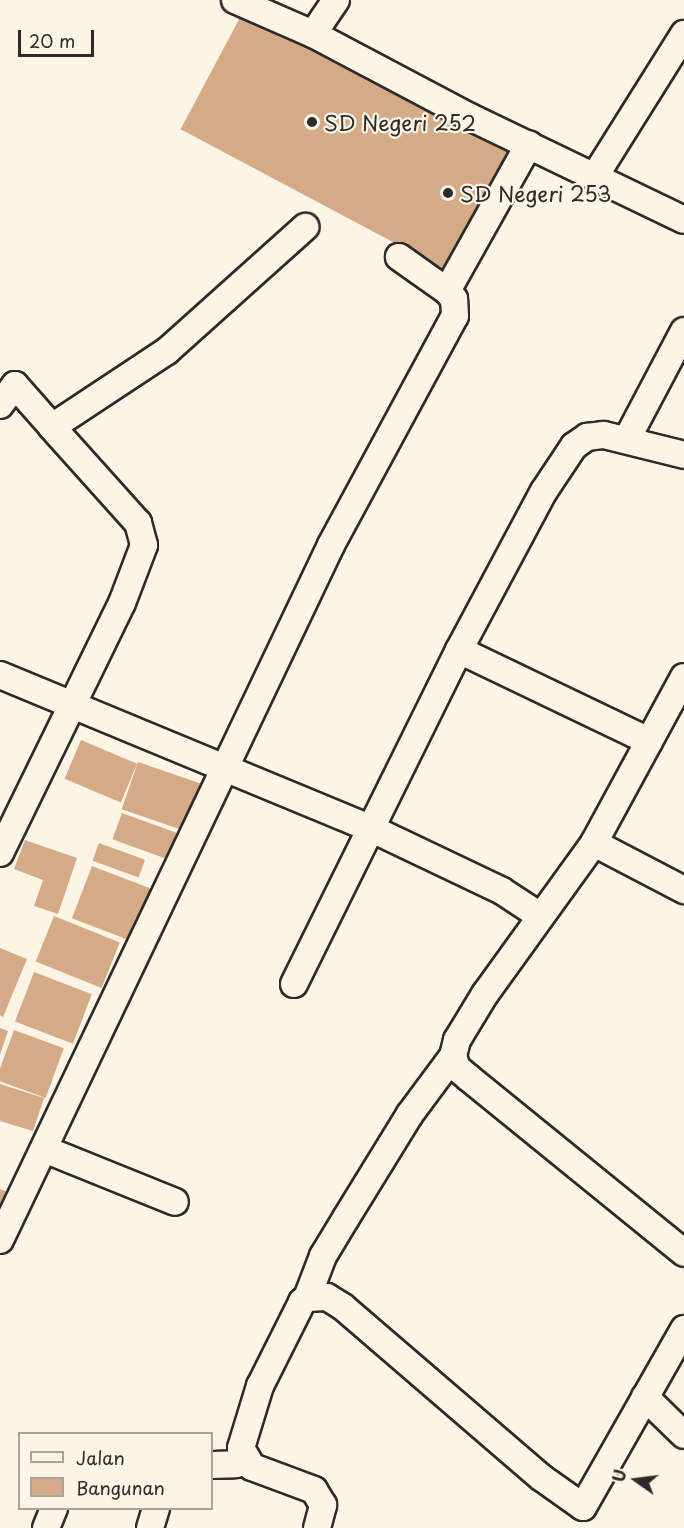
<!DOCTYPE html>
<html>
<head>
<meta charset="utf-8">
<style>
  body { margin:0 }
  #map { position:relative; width:684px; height:1528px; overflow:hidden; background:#fcf5e5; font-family:"Playpen Sans",sans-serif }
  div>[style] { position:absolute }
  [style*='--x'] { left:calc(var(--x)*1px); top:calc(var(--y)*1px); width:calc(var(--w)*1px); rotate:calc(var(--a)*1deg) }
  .building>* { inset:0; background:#d5aa86; transform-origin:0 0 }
  .roads { filter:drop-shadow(2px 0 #2b2b2b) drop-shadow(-2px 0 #2b2b2b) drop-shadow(0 2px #2b2b2b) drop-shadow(0 -2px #2b2b2b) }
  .minor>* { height:26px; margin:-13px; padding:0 13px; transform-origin:13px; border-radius:13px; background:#fcf5e5 }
  .dots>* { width:16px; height:16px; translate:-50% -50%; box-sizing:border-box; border:3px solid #fcf5e5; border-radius:50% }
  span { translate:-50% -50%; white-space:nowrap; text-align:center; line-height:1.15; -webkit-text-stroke:4.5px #fcf5e5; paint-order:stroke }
  .poi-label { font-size:21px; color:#2b2b2b }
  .left { translate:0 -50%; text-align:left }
  .legend { position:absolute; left:18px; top:1432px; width:195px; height:78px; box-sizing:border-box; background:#fcf5e5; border:2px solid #a8a49b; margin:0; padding:8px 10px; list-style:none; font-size:18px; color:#2b2b2b }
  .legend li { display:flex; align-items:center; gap:12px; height:30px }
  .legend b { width:30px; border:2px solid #a8a49b }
  .north { position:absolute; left:606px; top:1450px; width:60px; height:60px; -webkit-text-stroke:4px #fcf5e5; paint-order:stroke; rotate:284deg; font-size:16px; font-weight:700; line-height:24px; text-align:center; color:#2b2b2b }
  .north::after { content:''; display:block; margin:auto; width:21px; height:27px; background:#2b2b2b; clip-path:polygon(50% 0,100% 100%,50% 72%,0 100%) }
  .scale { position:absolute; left:18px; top:30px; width:76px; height:27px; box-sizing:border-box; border:3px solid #2b2b2b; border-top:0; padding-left:8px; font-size:18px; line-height:21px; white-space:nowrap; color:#2b2b2b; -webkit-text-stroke:4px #fcf5e5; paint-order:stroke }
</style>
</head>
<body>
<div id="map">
  <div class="building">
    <div style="left:244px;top:10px;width:305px;height:135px;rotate:28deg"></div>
    <div style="left:81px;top:740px;width:61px;height:42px;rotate:23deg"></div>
    <div style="left:138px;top:762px;width:67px;height:50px;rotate:19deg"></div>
    <div style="left:122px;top:813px;width:63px;height:28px;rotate:20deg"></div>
    <div style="clip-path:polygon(25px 840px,77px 858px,58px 914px,34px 906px,43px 880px,14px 869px)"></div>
    <div style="left:99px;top:843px;width:49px;height:19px;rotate:20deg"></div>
    <div style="left:92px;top:866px;width:65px;height:56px;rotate:21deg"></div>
    <div style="left:54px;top:916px;width:71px;height:49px;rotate:22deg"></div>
    <div style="clip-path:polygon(0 948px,27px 959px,3px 1017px,0 1015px)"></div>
    <div style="left:34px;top:972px;width:62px;height:53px;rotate:21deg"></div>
    <div style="clip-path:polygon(0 1028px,8px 1031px,0 1055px)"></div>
    <div style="left:14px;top:1030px;width:53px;height:53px;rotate:20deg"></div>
    <div style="clip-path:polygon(0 1084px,44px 1098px,33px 1131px,0 1121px)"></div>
    <div style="clip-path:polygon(0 1189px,10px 1193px,0 1216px)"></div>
  </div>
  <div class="roads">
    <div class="minor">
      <div style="--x:235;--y:0;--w:85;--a:23.6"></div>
      <div style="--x:313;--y:34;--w:178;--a:27.9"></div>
      <div style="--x:470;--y:117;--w:237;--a:25.7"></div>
      <div style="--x:313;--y:34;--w:41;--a:-55.9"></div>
      <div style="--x:595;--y:176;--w:168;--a:-57.9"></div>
      <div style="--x:447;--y:291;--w:168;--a:-60.8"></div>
      <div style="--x:0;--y:405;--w:25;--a:-53"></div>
      <div style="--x:15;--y:385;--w:56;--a:48.6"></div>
      <div style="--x:52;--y:427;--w:138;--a:-33.5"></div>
      <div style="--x:167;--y:351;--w:186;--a:-41.9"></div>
      <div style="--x:627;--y:439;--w:122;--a:-62.2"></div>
      <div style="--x:459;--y:650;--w:211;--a:25.6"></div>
      <div style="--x:0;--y:675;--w:400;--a:22.5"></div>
      <div style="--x:370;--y:828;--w:146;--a:25.5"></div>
      <div style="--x:502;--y:891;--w:45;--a:33.3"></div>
      <div style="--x:684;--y:677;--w:189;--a:118.5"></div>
      <div style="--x:594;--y:843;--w:186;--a:125.8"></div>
      <div style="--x:485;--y:994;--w:54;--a:121.3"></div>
      <div style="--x:457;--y:1040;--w:16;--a:104"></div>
      <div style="--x:453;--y:1056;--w:13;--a:72"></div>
      <div style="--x:457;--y:1068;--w:16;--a:40"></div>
      <div style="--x:469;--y:1078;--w:277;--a:39.1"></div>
      <div style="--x:594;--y:843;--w:102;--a:27.6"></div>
      <div style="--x:0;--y:853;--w:278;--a:-64"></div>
      <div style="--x:122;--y:603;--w:62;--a:-69.2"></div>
      <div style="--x:144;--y:545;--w:23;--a:-105"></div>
      <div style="--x:138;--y:523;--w:129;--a:-131.9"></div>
      <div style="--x:294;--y:984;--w:373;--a:-63.7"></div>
      <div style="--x:459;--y:650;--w:180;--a:-61.9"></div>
      <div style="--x:544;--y:491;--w:54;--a:-56.3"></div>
      <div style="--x:574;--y:446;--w:16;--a:-35"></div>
      <div style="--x:587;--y:437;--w:17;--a:-7"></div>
      <div style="--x:604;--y:435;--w:82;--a:14"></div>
      <div style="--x:44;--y:1149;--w:141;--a:22"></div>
      <div style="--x:0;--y:1240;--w:770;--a:-64.53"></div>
      <div style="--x:331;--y:545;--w:260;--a:-61.6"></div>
      <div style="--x:455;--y:316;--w:17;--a:-93"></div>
      <div style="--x:454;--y:299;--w:11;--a:-131"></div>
      <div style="--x:447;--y:291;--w:59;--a:-144.7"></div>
      <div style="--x:307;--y:1298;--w:45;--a:-69.1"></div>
      <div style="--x:323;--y:1256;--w:44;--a:-58.8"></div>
      <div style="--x:346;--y:1218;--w:122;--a:-58.4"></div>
      <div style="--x:410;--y:1114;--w:72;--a:-53.4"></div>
      <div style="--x:645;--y:1397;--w:54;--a:44.3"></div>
      <div style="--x:212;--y:1465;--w:24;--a:-2"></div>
      <div style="--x:236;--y:1464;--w:11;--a:-56"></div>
      <div style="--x:46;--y:1528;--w:22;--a:-68"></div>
      <div style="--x:150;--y:1528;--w:21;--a:-73"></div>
      <div style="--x:317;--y:1528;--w:24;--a:-75"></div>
      <div style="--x:323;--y:1505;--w:17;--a:-121"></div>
      <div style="--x:314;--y:1490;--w:66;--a:-159.6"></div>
      <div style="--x:252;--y:1467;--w:22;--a:-120"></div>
      <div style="--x:241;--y:1448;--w:65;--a:-73"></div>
      <div style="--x:260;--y:1386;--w:94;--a:-63.4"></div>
      <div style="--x:302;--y:1302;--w:6;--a:-39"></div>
      <div style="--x:307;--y:1298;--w:20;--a:-3"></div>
      <div style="--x:327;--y:1297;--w:19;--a:32"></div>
      <div style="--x:343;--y:1307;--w:262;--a:40.7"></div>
      <div style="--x:542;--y:1478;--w:50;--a:35.3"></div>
      <div style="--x:583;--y:1507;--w:205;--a:-60.4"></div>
    </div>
  </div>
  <div class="dots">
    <div style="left:312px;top:122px;background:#2b2b2b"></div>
    <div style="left:448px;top:193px;background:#2b2b2b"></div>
  </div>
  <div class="poi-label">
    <span class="left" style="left:324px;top:122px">SD Negeri 252</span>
    <span class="left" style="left:460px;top:193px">SD Negeri 253</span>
  </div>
  <ul class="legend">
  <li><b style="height:8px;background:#fcf5e5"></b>Jalan</li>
  <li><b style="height:16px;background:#d5aa86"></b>Bangunan</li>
  </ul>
  <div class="north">U</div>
  <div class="scale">20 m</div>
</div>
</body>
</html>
